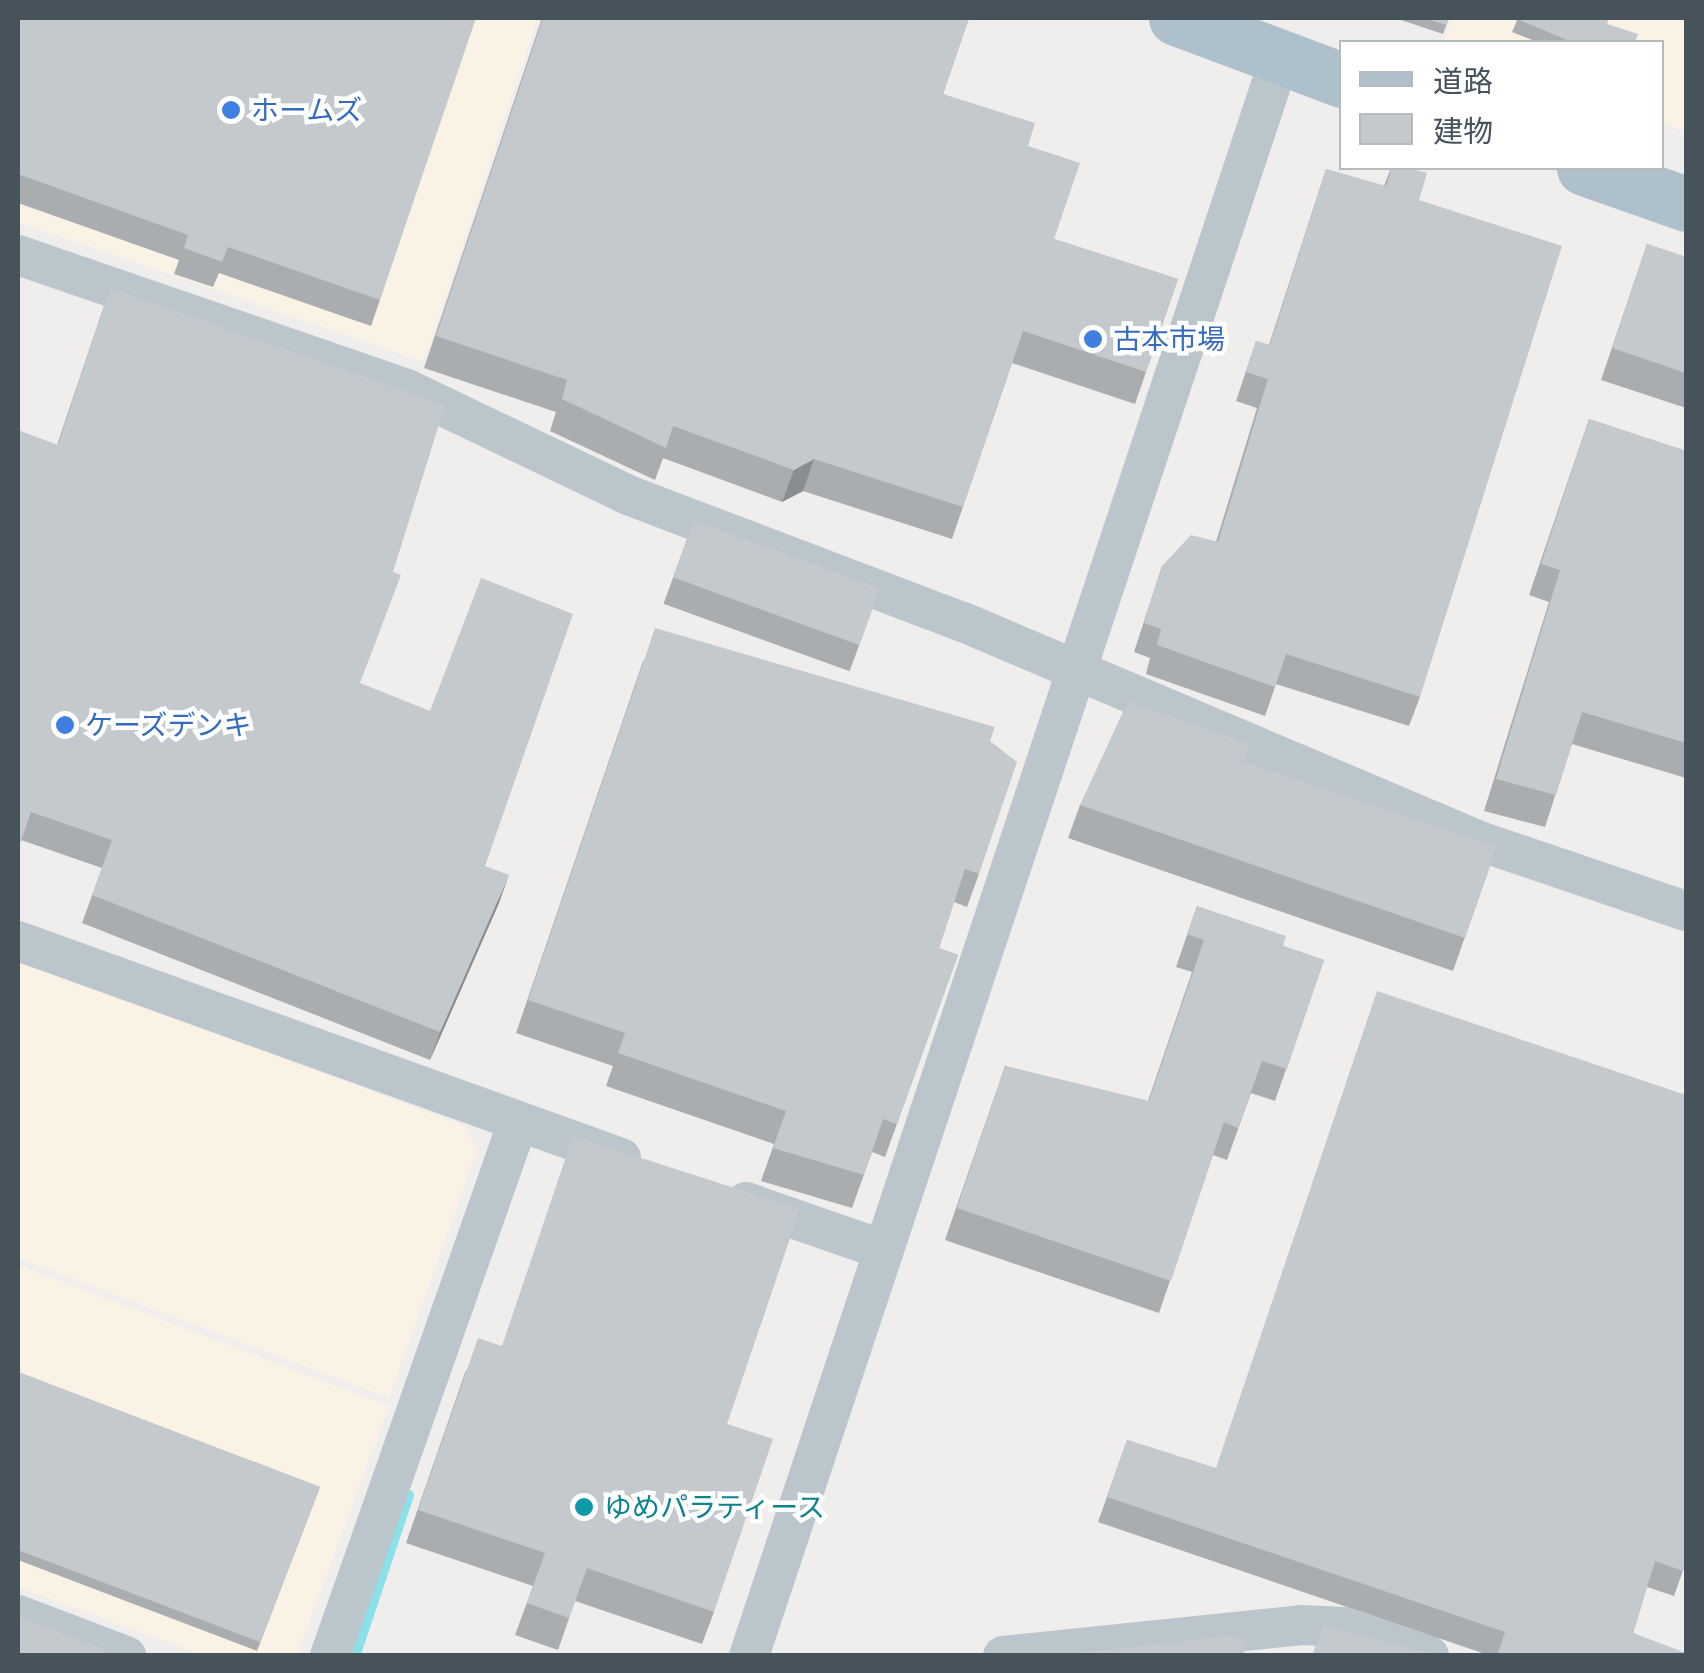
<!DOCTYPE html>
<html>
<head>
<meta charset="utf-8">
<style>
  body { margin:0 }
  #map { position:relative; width:1704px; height:1673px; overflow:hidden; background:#f0eded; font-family:Cabin,"Noto Sans JP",sans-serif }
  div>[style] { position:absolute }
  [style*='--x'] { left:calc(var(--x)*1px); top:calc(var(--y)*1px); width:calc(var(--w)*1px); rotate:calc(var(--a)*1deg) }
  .commercial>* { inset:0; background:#fbf2e6 }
  .stream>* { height:11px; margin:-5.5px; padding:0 5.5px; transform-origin:5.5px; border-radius:5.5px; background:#89e1e9 }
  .street>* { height:40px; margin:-20px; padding:0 20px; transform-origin:20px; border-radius:20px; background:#bbc6cc }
  .primary>* { height:55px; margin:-27.5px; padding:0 27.5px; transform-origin:27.5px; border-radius:27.5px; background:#adc0cc }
  .wall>* { inset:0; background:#a9adb0; transform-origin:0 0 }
  .shaded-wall>* { inset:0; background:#898d90 }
  .building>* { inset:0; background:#c4c9cd; transform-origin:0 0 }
  .dots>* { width:28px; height:28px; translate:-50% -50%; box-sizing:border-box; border:5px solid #fff; border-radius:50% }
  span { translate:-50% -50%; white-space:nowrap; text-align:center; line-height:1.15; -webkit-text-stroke:9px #fff; paint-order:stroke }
  .shop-label { font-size:28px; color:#366cbe }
  .left { translate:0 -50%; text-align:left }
  .culture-label { font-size:28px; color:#0d838f }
  .frame { position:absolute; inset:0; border:20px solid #46535a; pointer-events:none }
  .legend { position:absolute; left:1339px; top:40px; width:325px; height:130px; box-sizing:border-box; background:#fff; border:2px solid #b5babd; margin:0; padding:12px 18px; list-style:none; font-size:30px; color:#46535a }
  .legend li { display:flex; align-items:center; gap:20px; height:50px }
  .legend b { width:50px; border:2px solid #b5babd }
</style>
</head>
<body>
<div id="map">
  <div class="commercial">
    <div style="clip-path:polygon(18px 18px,538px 18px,424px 362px,18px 222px)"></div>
    <div style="clip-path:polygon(1452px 18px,1686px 18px,1686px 132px,1662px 123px,1662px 42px,1444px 42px)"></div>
    <div style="clip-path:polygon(18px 959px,465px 1126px,477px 1150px,389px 1398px,18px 1258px)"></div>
    <div style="clip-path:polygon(18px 1265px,389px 1406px,297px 1655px,203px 1655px,18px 1587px)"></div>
  </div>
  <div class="stream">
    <div style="--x:354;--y:1656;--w:170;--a:-71.5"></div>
  </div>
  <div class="street">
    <div style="--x:18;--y:255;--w:411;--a:19"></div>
    <div style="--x:407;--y:389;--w:245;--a:25.6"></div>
    <div style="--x:628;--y:495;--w:358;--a:20.8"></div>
    <div style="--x:963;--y:622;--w:564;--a:22.97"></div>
    <div style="--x:1482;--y:842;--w:215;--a:18.7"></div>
    <div style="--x:18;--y:941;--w:641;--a:19.79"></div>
    <div style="--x:746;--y:1202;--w:146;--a:19.2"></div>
    <div style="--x:18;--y:1615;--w:116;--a:20.8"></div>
    <div style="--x:330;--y:1656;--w:566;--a:-70.6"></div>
    <div style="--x:749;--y:1656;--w:1684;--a:-71.62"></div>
    <div style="--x:1003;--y:1656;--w:300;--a:-5.9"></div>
    <div style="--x:1301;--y:1625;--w:42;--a:2.7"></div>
    <div style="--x:1343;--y:1627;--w:91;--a:18.6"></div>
  </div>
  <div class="primary">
    <div style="--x:1176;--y:18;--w:177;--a:20.5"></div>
    <div style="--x:1584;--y:168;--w:108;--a:19.4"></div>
  </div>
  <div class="wall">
    <div style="clip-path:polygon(18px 18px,380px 300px,371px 326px,219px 273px,213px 287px,174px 274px,179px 260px,18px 203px)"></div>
    <div style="clip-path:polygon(542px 18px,969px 18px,943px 94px,1028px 146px,1054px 239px,1178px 279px,1135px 404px,1012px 363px,952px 539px,803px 491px,782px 502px,663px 458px,655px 480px,550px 431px,556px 412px,424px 368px)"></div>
    <div style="clip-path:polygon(1395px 18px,1449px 18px,1443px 34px)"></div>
    <div style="clip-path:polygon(1518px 18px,1635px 42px,1537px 42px,1512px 32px)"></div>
    <div style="clip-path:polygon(1391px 168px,1419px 200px,1420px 697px,1409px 726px,1276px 684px,1265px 716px,1146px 674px,1150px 658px,1134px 652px,1162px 566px,1216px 542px,1257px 408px,1236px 401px,1256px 341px,1269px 345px,1326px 169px,1384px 186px)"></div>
    <div style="clip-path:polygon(1647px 244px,1686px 257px,1686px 408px,1601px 380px)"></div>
    <div style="clip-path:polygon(110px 288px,360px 683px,485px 866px,499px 903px,430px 1060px,82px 923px,102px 868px,21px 840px,57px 445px)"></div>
    <div style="clip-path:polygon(1589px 419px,1686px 451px,1686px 778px,1572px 744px,1545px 827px,1484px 811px,1549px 602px,1529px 595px)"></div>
    <div style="left:694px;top:520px;width:198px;height:89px;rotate:20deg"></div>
    <div style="clip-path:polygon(643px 661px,990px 741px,979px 874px,967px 907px,954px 902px,939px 948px,958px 955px,885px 1157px,872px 1152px,852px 1208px,761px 1181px,774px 1144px,606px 1086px,613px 1066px,516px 1033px)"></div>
    <div style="clip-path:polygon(1244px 761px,1497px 846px,1453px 971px,1068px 838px,1080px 805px)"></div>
    <div style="clip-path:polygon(1197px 906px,1283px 946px,1324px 960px,1275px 1101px,1251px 1093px,1227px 1160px,1213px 1155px,1159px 1313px,945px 1240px,1005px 1066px,1148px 1101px,1192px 972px,1176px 967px)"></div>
    <div style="clip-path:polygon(466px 1370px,727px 1424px,714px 1612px,702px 1644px,575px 1601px,558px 1650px,515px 1635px,533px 1586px,406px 1543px)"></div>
    <div style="clip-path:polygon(18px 1372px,320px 1487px,257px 1651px,18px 1560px)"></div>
    <div style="clip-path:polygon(1127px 1440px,1215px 1468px,1686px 1562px,1674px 1596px,1647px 1587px,1633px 1633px,1686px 1656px,1491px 1656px,1098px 1522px)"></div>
  </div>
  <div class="shaded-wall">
    <div style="clip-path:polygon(814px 459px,803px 491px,782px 502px,794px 470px)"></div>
    <div style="clip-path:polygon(509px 875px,499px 903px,430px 1060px,440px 1032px)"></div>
  </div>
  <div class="building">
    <div style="clip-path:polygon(18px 18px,476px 18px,380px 300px,228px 247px,222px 262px,184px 248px,188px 235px,18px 174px)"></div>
    <div style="clip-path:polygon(543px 18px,969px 18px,943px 94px,1035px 123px,1028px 146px,1080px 163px,1054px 239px,1178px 279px,1146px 372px,1023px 331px,963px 507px,814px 459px,794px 470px,673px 426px,666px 448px,562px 399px,567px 380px,436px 336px)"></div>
    <div style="clip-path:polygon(1424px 18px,1449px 18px,1446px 25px)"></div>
    <div style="clip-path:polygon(1518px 18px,1609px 18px,1607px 24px,1638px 34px,1635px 42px,1572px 42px,1517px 19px)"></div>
    <div style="clip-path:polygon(1392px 168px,1408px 168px,1427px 173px,1419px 200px,1562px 246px,1420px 697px,1286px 654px,1275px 687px,1157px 645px,1161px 629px,1144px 623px,1162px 566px,1191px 535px,1218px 542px,1268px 379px,1246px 372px,1256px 341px,1270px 345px,1326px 169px,1386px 186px)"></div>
    <div style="clip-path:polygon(1647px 244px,1686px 257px,1686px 373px,1612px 348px)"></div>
    <div style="clip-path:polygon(110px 288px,445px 405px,393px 572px,401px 575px,360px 683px,430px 711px,481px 578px,573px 614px,485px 866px,509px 875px,440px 1032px,92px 895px,112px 840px,31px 812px,18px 850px,18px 430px,58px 445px)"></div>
    <div style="clip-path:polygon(1589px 419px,1686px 451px,1686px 743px,1582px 712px,1556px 795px,1496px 779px,1560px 570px,1541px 564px)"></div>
    <div style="left:694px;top:520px;width:198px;height:61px;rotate:20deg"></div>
    <div style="clip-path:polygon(655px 628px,995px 727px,990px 741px,1017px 762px,979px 874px,965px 869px,939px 948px,958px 955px,897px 1124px,883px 1119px,864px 1175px,773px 1148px,786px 1111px,618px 1053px,625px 1033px,528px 1000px)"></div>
    <div style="clip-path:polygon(1128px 701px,1250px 744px,1244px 761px,1497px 846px,1465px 938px,1080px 805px)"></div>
    <div style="clip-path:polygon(1197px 906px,1286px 936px,1283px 946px,1324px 960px,1287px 1069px,1262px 1061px,1238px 1128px,1224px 1122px,1171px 1281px,957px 1208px,1005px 1066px,1149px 1101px,1204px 940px,1187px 934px)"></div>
    <div style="clip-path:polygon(1377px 991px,1686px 1095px,1686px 1562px,1683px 1571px,1655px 1561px,1633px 1633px,1686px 1653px,1686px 1656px,1497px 1656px,1505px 1632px,1107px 1497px,1127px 1440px,1216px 1468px)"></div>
    <div style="clip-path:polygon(573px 1136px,800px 1209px,727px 1424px,773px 1439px,714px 1612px,587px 1568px,569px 1618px,527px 1603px,545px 1553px,418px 1510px,478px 1338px,502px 1346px)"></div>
    <div style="clip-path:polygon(18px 1372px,320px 1487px,260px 1642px,18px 1550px)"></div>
    <div style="clip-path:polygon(18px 1616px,104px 1649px,102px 1656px,18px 1656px)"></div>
    <div style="clip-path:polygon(1323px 1625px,1433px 1654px,1432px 1656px,1312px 1656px)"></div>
    <div style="clip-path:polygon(1228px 1636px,1248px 1642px,1243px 1656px,1052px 1656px)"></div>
  </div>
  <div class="dots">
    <div style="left:231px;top:110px;background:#3f7fe0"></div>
    <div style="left:1093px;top:339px;background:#3f7fe0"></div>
    <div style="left:65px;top:725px;background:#3f7fe0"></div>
    <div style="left:584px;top:1507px;background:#0f9aa8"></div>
  </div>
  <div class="shop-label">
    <span class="left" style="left:251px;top:110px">ホームズ</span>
    <span class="left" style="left:1113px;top:339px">古本市場</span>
    <span class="left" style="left:85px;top:725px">ケーズデンキ</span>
  </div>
  <div class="culture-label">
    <span class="left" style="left:604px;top:1507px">ゆめパラティース</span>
  </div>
  <div class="frame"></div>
  <ul class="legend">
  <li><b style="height:12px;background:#adc0cc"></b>道路</li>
  <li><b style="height:28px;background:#c4c9cd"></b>建物</li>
  </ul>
</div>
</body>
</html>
